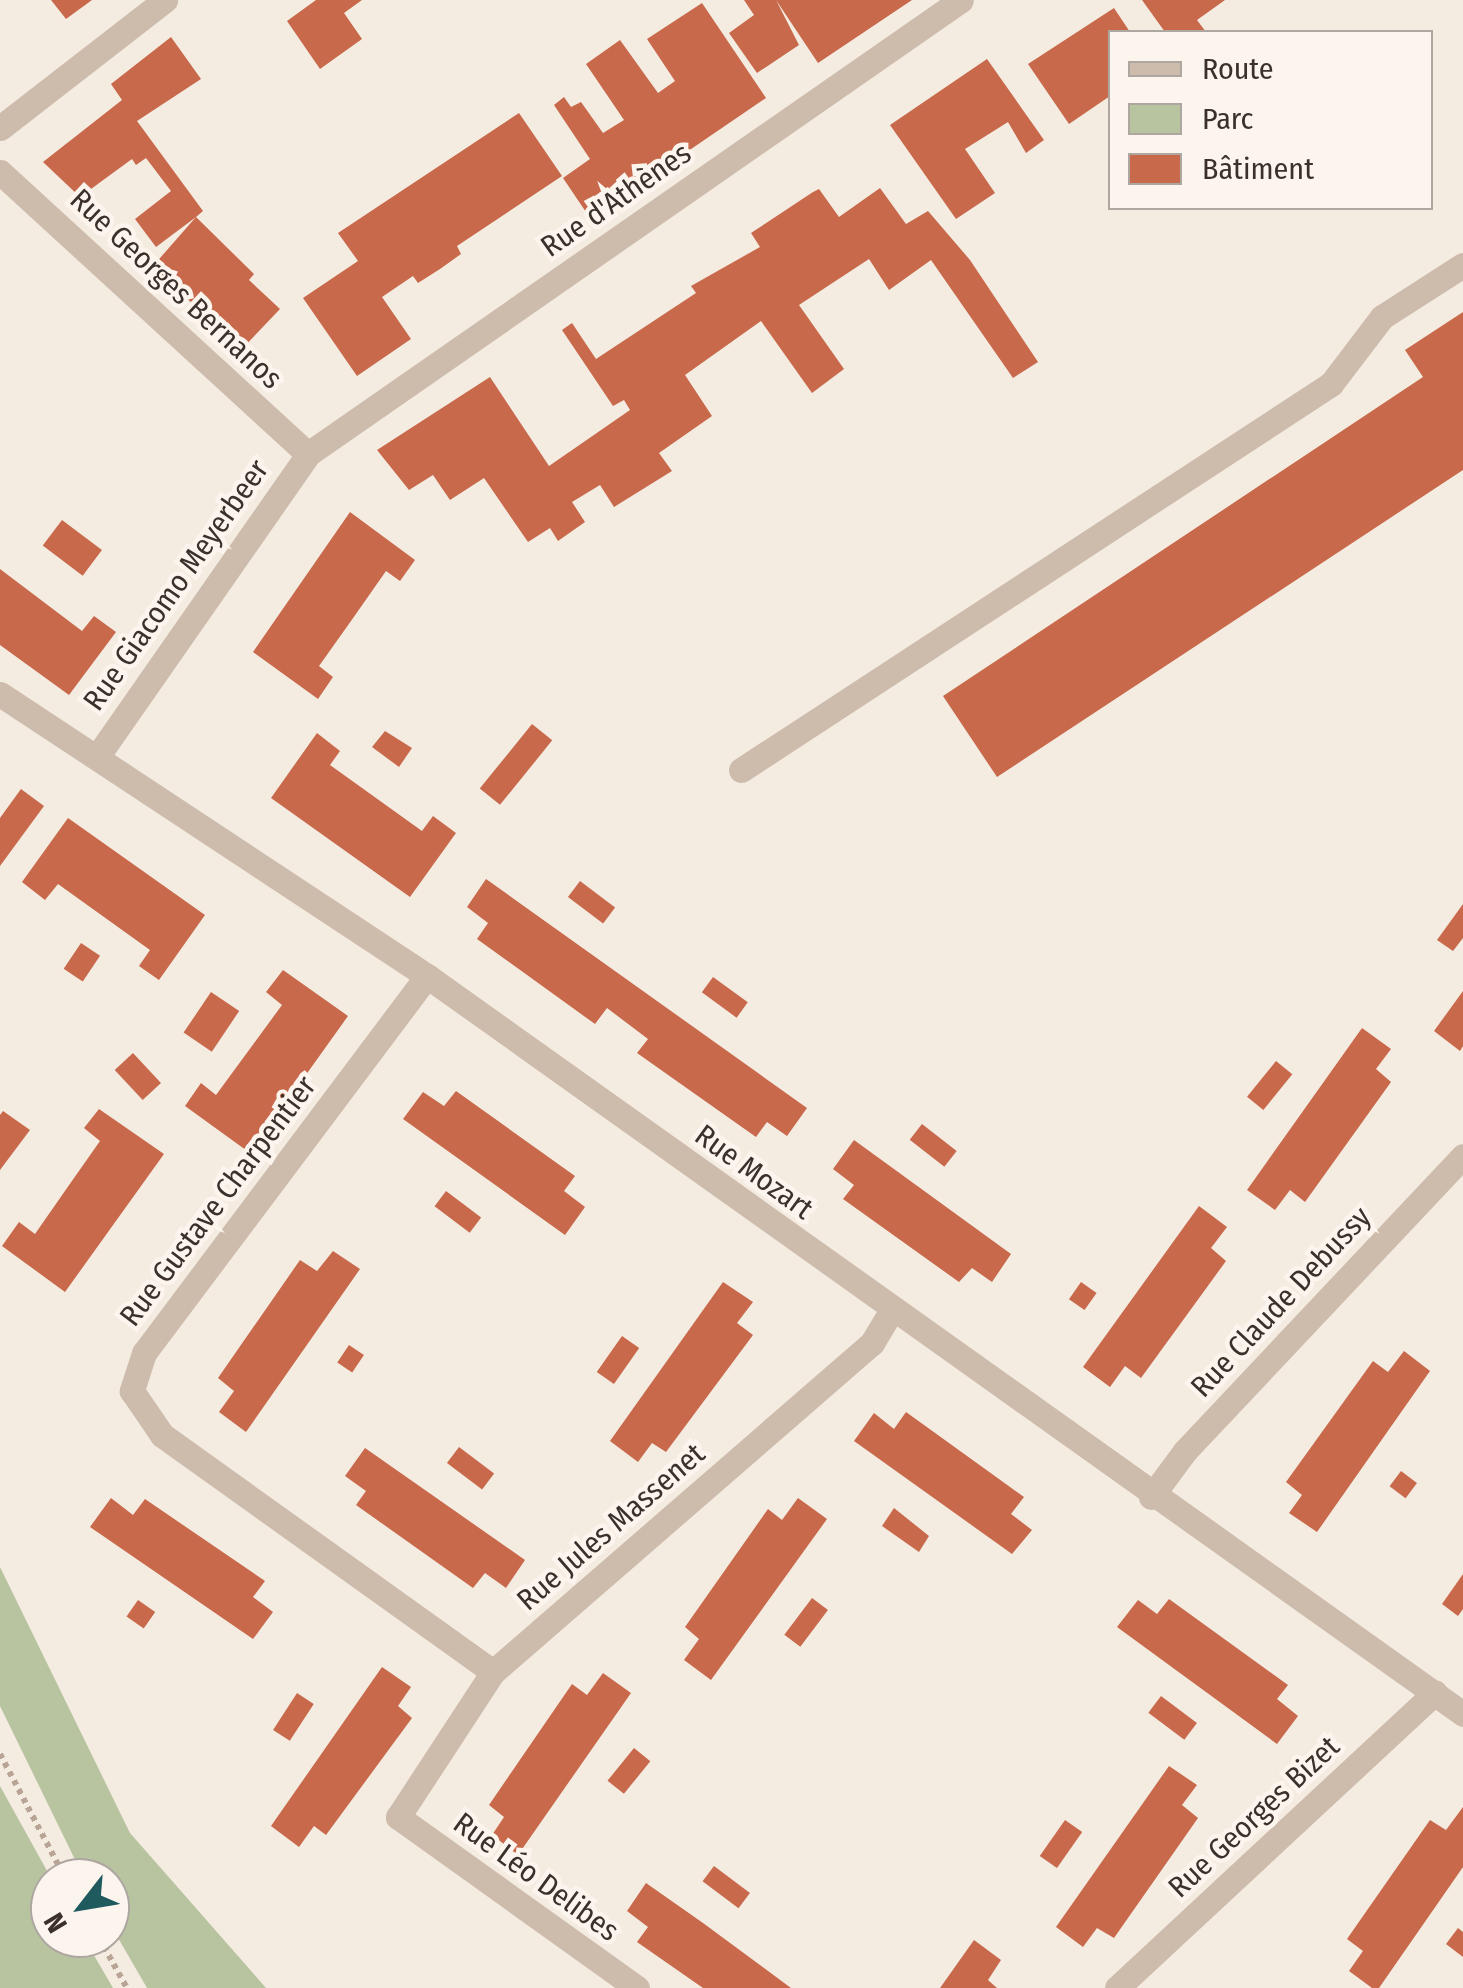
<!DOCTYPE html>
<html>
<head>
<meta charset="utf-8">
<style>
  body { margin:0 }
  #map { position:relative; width:1463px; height:1988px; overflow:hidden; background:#f4ebe1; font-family:"Fira Sans Condensed",sans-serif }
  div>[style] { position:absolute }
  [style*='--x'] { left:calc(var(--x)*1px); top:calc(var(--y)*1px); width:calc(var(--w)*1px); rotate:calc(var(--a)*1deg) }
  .green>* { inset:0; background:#b8c4a0 }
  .building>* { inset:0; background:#c8694b; transform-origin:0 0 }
  .path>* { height:6px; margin-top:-3px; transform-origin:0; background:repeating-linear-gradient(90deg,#b9a596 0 5px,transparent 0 10px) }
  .service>* { height:25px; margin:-12.5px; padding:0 12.5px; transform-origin:12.5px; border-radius:12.5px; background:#cdbbac }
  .minor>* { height:25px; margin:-12.5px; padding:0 12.5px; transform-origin:12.5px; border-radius:12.5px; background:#cdbbac }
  span { translate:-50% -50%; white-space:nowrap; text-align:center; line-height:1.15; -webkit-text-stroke:9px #fbf5ee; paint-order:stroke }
  .street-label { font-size:30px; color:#3b302b }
  .legend { position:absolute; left:1108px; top:30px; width:325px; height:180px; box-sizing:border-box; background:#fbf5ee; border:2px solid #aea6a0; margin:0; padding:12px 18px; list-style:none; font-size:30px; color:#3b302b }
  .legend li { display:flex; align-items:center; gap:20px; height:50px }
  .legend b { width:50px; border:2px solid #aea6a0 }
  .north { position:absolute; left:30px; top:1858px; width:100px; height:100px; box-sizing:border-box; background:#fbf5ee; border:2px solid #aea6a0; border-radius:50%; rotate:239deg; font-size:28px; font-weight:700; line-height:40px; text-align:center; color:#3b302b }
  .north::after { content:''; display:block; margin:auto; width:35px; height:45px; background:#1f5a5e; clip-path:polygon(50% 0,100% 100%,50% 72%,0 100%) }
</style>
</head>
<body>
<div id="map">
  <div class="green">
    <div style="clip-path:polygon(0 1567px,130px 1833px,266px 1988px,147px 1988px,110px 1924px,110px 1878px,84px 1878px,0 1706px)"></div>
    <div style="clip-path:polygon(0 1786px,51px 1878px,50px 1938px,84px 1938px,113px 1988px,0 1988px)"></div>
  </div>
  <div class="building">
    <div style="clip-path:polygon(51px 0,92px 0,66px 19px)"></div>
    <div style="clip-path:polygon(316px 0,362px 0,344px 13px,362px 39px,320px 69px,287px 21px)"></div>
    <div style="clip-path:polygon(744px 0,912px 0,818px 63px,776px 0,799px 45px,757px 73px,729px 33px,754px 15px)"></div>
    <div style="clip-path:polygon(1142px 0,1225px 0,1197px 20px,1206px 32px,1165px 32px)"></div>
    <div style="clip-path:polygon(702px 3px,766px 98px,590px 218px,563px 178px,590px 159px,554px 105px,564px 97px,571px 107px,581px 102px,603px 133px,624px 120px,586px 64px,620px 40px,658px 93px,675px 81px,647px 39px)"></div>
    <div style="clip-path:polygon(1114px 8px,1130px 32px,1110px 32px,1110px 96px,1069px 124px,1028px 64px)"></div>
    <div style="clip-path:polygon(171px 37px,201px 79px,137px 121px,203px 211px,196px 217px,254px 274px,249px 280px,280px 309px,241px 350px,153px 266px,196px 217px,156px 247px,135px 219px,171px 191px,146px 158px,136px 165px,132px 159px,80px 197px,43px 162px,122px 100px,111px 84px)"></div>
    <div style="clip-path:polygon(987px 59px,1044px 140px,1026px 153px,1008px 122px,965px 149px,995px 193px,956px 219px,890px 125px)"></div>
    <div style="clip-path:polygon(519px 113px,562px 176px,457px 246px,461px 254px,440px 269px,418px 283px,413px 276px,382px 297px,411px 339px,357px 376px,303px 298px,358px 261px,338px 233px)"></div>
    <div style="clip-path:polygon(880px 188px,906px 224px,928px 211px,970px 260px,1038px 362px,1013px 378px,931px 260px,889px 290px,869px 259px,799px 305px,844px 369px,812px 393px,761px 321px,685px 375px,712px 416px,659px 453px,672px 471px,614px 507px,600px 485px,572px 502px,585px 522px,558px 541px,550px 528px,528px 542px,484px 478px,450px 500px,433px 475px,409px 490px,377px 450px,490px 377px,549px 466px,630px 410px,624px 400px,613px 406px,562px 330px,572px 323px,596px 359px,696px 293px,691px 286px,760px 247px,751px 233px,813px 192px,819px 189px,839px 217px)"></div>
    <div style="clip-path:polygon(1463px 312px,1463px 470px,997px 777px,943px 696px,1423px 377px,1405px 350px)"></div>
    <div style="clip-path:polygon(350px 512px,415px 560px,400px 581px,386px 571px,351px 621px,319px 666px,333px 677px,318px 699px,253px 652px)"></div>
    <div style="left:62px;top:520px;width:50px;height:32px;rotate:37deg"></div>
    <div style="clip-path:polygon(0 569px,82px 631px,94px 616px,116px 632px,69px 695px,0 645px)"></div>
    <div style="left:532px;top:724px;width:26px;height:83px;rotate:39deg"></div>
    <div style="clip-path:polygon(385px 731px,412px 748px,399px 767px,372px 747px)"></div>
    <div style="clip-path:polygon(317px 733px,340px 751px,330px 765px,422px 831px,433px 816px,456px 833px,410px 897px,271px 798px)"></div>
    <div style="clip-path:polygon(21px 789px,44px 806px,0 866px,0 818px)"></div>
    <div style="clip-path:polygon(68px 818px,205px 915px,159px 980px,139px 966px,150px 950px,58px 884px,45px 900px,22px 882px)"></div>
    <div style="clip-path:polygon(486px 879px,807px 1108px,787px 1136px,767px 1122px,756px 1137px,637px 1053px,648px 1039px,607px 1008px,595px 1024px,477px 939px,488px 923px,467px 907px)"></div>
    <div style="left:580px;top:881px;width:44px;height:20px;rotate:37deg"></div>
    <div style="clip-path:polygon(1463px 904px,1463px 938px,1453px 951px,1437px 940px)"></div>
    <div style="left:81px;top:943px;width:23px;height:31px;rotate:34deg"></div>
    <div style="clip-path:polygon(283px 970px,348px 1016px,250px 1153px,185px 1106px,201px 1083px,216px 1095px,282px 1005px,266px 992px)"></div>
    <div style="left:713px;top:977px;width:43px;height:19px;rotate:36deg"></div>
    <div style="clip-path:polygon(1463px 991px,1463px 1046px,1460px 1051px,1434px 1031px)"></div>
    <div style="left:211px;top:992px;width:34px;height:49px;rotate:34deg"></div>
    <div style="clip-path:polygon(1362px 1028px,1391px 1049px,1376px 1069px,1391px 1082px,1305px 1202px,1290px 1190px,1275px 1210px,1247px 1190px)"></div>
    <div style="left:133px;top:1053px;width:41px;height:25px;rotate:47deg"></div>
    <div style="left:1276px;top:1061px;width:21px;height:46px;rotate:39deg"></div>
    <div style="clip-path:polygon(456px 1091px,575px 1176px,564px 1191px,585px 1207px,565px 1235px,403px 1119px,423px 1092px,444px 1106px)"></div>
    <div style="clip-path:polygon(99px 1109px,164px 1154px,65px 1292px,2px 1246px,19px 1222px,35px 1234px,67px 1188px,100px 1141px,84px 1128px)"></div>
    <div style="clip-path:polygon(3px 1111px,30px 1130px,0 1170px,0 1115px)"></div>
    <div style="left:922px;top:1124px;width:44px;height:20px;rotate:38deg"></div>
    <div style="clip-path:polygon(854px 1140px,1011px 1254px,992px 1282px,972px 1268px,959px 1282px,843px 1199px,854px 1185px,833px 1169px)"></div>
    <div style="left:446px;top:1191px;width:44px;height:19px;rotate:37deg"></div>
    <div style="clip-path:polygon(1199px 1206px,1227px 1227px,1211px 1248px,1226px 1261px,1141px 1378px,1125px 1366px,1110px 1387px,1083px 1367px)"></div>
    <div style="clip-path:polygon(333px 1251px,360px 1269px,246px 1432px,219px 1412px,234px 1391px,218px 1378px,300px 1260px,317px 1271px)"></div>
    <div style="clip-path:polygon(723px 1282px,753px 1302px,737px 1323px,753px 1335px,666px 1452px,652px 1443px,638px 1462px,610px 1441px)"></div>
    <div style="left:1081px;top:1282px;width:19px;height:21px;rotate:35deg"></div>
    <div style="left:622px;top:1336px;width:21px;height:44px;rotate:35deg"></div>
    <div style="left:349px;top:1345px;width:18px;height:21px;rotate:34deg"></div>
    <div style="clip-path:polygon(1404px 1351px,1430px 1371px,1317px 1532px,1289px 1513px,1302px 1495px,1286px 1482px,1373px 1361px,1388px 1372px)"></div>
    <div style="clip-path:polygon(906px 1412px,1024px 1497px,1011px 1514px,1032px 1530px,1012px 1554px,854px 1441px,874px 1413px,894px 1429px)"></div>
    <div style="left:459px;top:1447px;width:44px;height:20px;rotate:37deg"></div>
    <div style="clip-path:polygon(365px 1448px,525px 1560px,506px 1588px,485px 1573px,473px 1588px,356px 1505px,366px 1491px,345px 1476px)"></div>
    <div style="left:1401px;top:1471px;width:20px;height:19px;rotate:37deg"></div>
    <div style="clip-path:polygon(111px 1498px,133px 1515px,145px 1499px,265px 1581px,253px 1597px,273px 1612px,253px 1639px,90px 1527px)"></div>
    <div style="clip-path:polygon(798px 1498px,827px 1519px,711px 1680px,684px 1660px,699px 1639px,685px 1627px,768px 1509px,782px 1520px)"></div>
    <div style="clip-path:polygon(894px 1508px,929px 1536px,919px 1552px,882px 1526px)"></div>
    <div style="clip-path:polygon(1463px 1574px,1463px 1609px,1458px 1616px,1442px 1604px)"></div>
    <div style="left:812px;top:1598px;width:20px;height:46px;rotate:37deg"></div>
    <div style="clip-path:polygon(1169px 1599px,1288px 1685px,1277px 1699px,1298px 1716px,1277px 1744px,1117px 1627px,1138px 1600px,1157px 1614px)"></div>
    <div style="left:138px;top:1600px;width:21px;height:20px;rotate:35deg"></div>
    <div style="clip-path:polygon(382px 1667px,411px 1687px,398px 1706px,412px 1718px,326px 1835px,314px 1826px,299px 1847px,271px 1826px)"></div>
    <div style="clip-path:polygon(603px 1673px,631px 1693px,518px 1855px,492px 1835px,504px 1817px,489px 1805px,572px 1684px,587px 1695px)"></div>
    <div style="left:297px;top:1693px;width:20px;height:44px;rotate:33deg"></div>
    <div style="left:1161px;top:1696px;width:45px;height:21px;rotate:37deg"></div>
    <div style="left:634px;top:1748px;width:21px;height:42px;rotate:39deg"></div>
    <div style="clip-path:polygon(1169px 1766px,1197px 1785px,1182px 1805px,1198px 1818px,1114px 1938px,1097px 1928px,1083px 1947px,1056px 1927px)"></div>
    <div style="clip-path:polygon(1463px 1807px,1463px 1867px,1379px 1988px,1372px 1988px,1349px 1971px,1363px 1951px,1347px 1939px,1430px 1820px,1446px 1830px)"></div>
    <div style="left:1065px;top:1820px;width:21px;height:44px;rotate:35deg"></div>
    <div style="left:714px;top:1866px;width:45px;height:19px;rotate:37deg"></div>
    <div style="clip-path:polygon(646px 1883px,703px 1923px,791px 1988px,703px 1988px,637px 1942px,648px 1927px,627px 1911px)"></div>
    <div style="clip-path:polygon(1458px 1928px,1463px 1932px,1463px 1957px,1446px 1944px)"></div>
    <div style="clip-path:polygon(974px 1940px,1001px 1960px,988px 1980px,997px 1988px,940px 1988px)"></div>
  </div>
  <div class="path">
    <div style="--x:0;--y:1754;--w:140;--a:62.3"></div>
    <div style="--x:99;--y:1938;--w:57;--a:60.8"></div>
  </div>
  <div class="service">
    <div style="--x:741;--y:770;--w:705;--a:-33.19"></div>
    <div style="--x:1331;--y:384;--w:84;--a:-52.7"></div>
    <div style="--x:1382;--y:317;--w:96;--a:-32.7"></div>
  </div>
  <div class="minor">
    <div style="--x:0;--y:128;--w:209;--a:-37.8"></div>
    <div style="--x:0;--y:172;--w:418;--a:42.5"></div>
    <div style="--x:0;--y:694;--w:512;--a:33.44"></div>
    <div style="--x:427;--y:976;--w:1272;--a:35.46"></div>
    <div style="--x:99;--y:754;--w:366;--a:-55.1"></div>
    <div style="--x:308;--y:454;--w:795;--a:-34.81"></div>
    <div style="--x:427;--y:976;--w:471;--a:126.9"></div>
    <div style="--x:144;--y:1353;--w:40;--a:108"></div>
    <div style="--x:132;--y:1391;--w:53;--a:55.7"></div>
    <div style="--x:162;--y:1435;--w:407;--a:35.6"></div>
    <div style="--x:1151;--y:1497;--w:57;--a:-53.5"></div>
    <div style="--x:1185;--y:1451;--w:405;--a:-46.7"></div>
    <div style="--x:637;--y:1988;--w:294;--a:-144.4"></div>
    <div style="--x:398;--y:1817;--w:173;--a:-56.8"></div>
    <div style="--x:493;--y:1672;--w:502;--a:-40.96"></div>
    <div style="--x:872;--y:1343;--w:39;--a:-59"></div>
    <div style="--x:1117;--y:1988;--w:434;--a:-42.9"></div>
  </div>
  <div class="street-label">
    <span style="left:616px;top:200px;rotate:-35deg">Rue d'Athènes</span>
    <span style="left:176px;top:289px;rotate:43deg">Rue Georges Bernanos</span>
    <span style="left:176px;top:585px;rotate:-55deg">Rue Giacomo Meyerbeer</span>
    <span style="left:754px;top:1172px;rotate:36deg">Rue Mozart</span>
    <span style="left:218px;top:1201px;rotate:-53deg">Rue Gustave Charpentier</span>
    <span style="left:1281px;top:1302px;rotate:-47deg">Rue Claude Debussy</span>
    <span style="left:611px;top:1527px;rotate:-41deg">Rue Jules Massenet</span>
    <span style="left:1254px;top:1817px;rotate:-43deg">Rue Georges Bizet</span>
    <span style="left:536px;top:1877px;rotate:36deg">Rue Léo Delibes</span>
  </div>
  <ul class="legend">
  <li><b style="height:12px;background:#cdbbac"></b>Route</li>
  <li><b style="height:28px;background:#b8c4a0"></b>Parc</li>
  <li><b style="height:28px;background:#c8694b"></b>Bâtiment</li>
  </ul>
  <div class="north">N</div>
</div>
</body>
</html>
